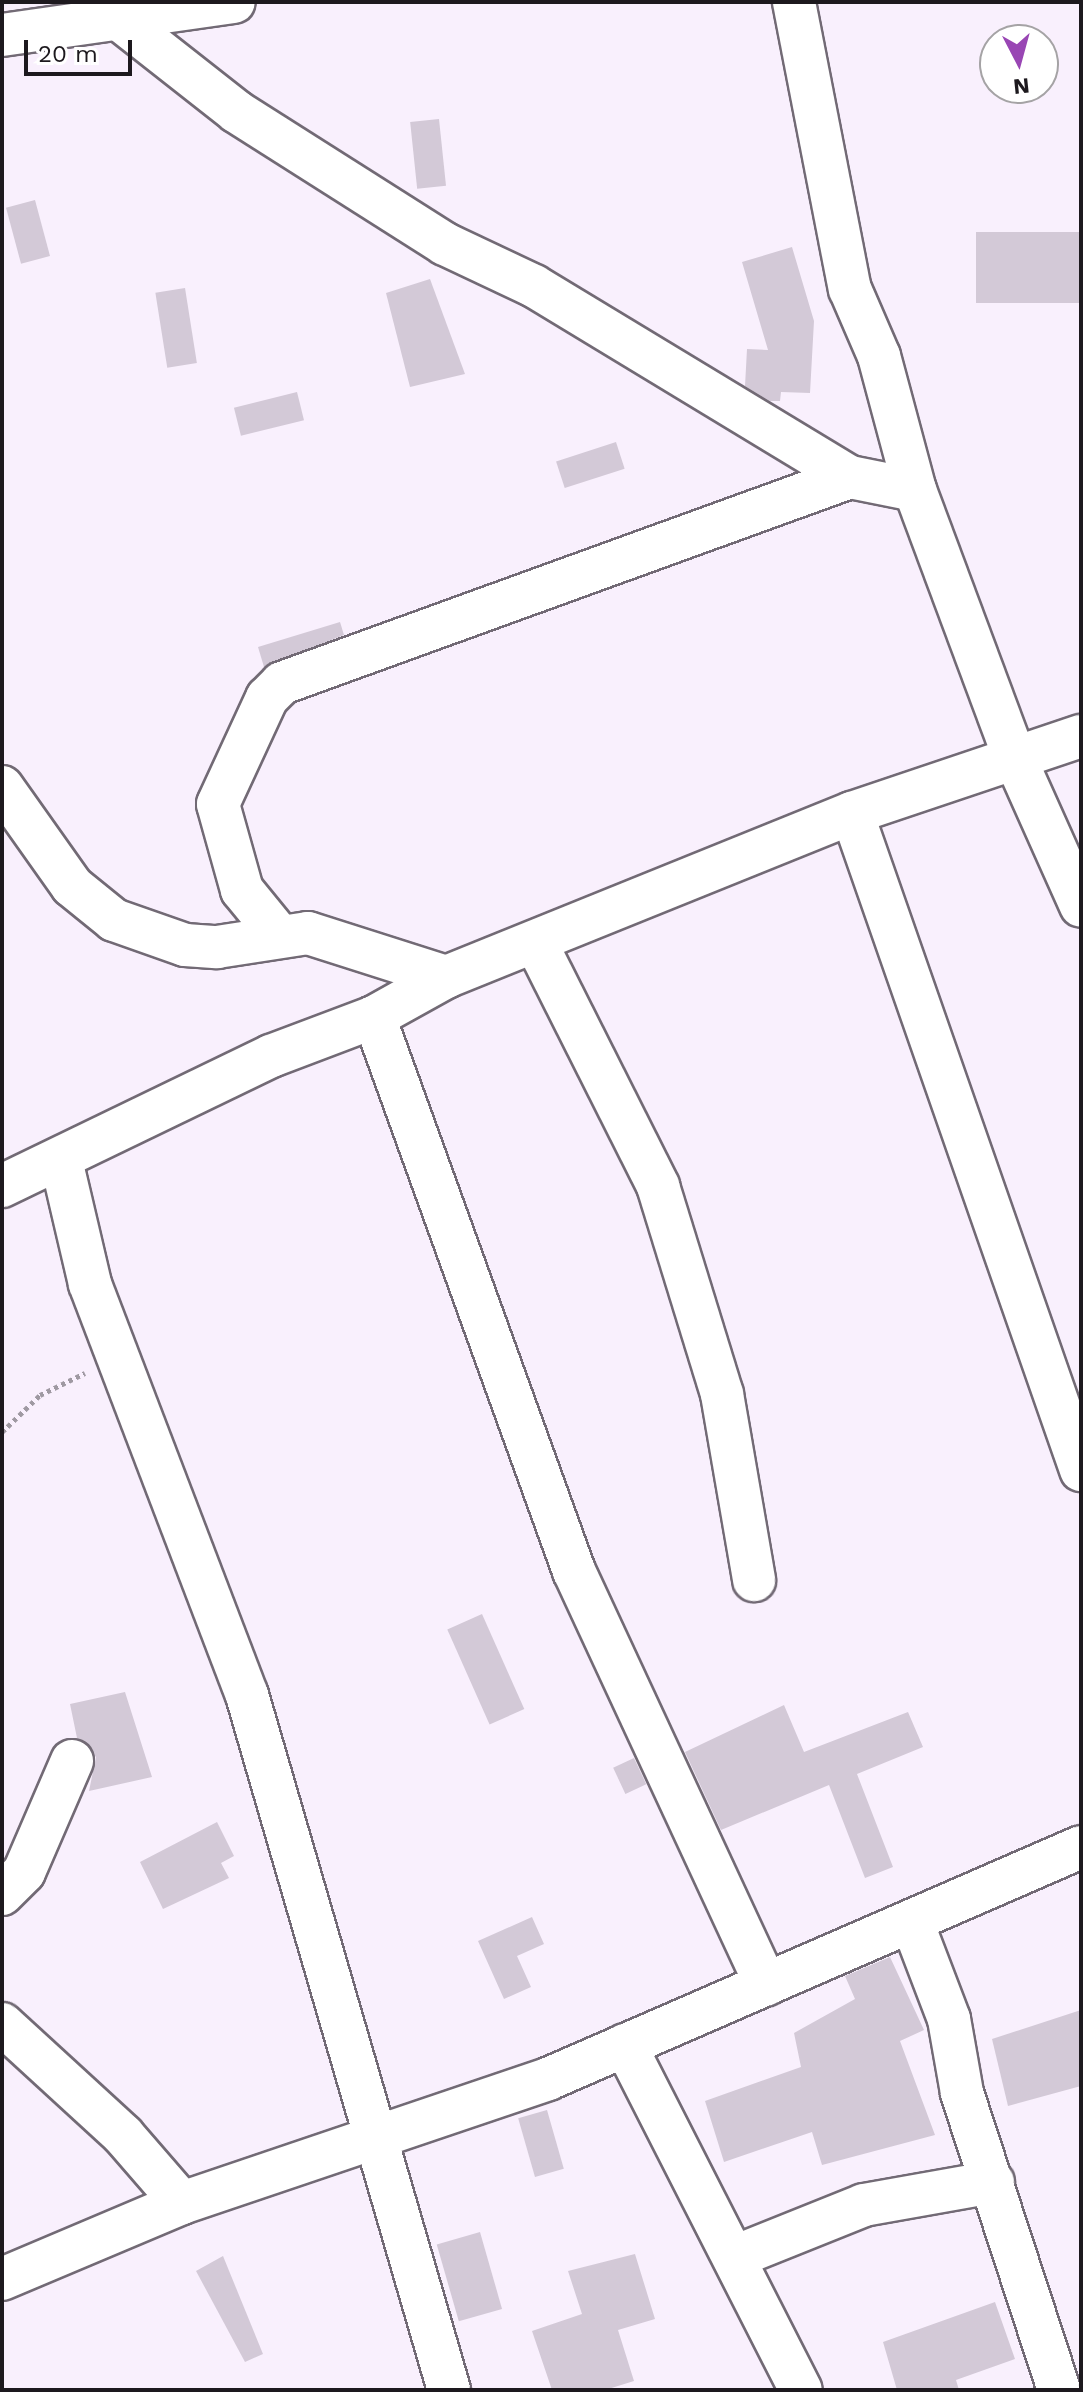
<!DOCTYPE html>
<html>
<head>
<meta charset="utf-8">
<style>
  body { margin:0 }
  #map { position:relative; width:1083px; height:2392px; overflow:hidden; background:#f9f0fd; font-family:"Work Sans",sans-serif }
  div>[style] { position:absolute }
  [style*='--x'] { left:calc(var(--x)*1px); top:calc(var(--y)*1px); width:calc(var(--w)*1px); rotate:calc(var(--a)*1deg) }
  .building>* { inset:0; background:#d3c9d7; transform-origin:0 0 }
  .path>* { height:5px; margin-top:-2.5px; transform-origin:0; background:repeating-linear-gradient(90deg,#9f99a2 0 4px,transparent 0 8px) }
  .roads { filter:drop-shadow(2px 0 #726a75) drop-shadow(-2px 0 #726a75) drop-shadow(0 2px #726a75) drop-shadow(0 -2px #726a75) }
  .minor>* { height:42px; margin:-21px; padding:0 21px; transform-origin:21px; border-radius:21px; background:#fff }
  span { translate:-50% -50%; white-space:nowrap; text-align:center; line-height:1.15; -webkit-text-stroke:6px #fff; paint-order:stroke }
  .frame { position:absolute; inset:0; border:4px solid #1d191e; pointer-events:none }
  .north { position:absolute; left:979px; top:24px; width:80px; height:80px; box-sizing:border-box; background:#fff; border:2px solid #a5a3a5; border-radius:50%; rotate:174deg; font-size:22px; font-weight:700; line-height:32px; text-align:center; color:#1d191e }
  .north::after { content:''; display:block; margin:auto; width:28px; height:36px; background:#9946b4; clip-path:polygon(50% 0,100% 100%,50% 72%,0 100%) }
  .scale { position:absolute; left:24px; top:40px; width:108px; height:36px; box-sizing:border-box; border:4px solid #1d191e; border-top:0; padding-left:10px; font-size:24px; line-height:28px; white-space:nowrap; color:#1d191e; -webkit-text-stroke:6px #fff; paint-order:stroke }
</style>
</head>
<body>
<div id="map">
  <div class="building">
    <div style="left:439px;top:119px;width:67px;height:29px;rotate:84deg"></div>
    <div style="left:35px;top:200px;width:58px;height:30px;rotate:75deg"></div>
    <div style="left:1081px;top:232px;width:71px;height:105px;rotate:90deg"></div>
    <div style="clip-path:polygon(792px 247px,814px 321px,810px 393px,781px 392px,780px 401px,770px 401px,745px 386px,747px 349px,768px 350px,742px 262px)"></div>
    <div style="clip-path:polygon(430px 279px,465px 374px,410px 387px,386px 293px)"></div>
    <div style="left:185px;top:288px;width:76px;height:30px;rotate:81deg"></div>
    <div style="left:297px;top:392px;width:29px;height:65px;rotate:76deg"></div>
    <div style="left:616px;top:442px;width:28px;height:63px;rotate:72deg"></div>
    <div style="clip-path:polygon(340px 622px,344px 635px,264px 667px,258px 647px)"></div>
    <div style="left:482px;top:1614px;width:104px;height:38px;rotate:66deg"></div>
    <div style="clip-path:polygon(125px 1692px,152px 1777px,89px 1791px,96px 1757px,77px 1738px,70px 1704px)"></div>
    <div style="clip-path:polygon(784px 1705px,804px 1752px,908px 1712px,923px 1747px,857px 1774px,893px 1867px,865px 1878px,829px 1785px,721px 1830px,685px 1752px)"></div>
    <div style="left:634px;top:1758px;width:29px;height:23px;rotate:65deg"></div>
    <div style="clip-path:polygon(217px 1822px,234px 1856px,221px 1863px,229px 1878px,163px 1909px,140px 1862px)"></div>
    <div style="clip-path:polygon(532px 1917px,544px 1944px,517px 1956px,531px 1987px,504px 1999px,478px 1941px)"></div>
    <div style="clip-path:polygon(890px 1957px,924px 2030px,900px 2041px,935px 2135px,822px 2165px,812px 2132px,724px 2162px,705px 2101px,801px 2067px,794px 2033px,855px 1999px,845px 1976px)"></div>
    <div style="clip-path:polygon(1081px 2010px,1081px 2086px,1008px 2106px,992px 2039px)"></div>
    <div style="left:547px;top:2110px;width:61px;height:30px;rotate:74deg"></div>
    <div style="left:480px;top:2232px;width:80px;height:45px;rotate:74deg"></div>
    <div style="clip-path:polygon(635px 2254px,655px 2319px,618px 2330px,634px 2381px,605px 2390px,552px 2390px,532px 2331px,582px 2314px,568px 2271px)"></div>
    <div style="clip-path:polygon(223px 2256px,263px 2354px,245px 2362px,196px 2271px)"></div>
    <div style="clip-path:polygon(995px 2302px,1015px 2359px,956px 2380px,959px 2390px,897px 2390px,883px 2342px)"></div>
  </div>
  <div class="path">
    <div style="--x:2;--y:1432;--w:53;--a:-44.2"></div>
    <div style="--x:40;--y:1395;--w:50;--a:-26.1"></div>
  </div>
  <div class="roads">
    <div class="minor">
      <div style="--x:794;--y:2;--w:292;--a:79"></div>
      <div style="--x:850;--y:289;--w:73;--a:66.6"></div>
      <div style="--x:879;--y:356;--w:139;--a:75"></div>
      <div style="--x:915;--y:490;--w:284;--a:69.6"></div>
      <div style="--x:1014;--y:756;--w:164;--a:65.9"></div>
      <div style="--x:115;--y:16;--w:155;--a:38.2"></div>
      <div style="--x:237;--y:112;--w:246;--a:32.4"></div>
      <div style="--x:445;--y:244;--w:98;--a:25.3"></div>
      <div style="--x:534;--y:286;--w:369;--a:31.2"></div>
      <div style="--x:850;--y:477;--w:66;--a:11.3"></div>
      <div style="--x:2;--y:35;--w:234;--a:-8.1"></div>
      <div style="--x:2;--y:787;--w:121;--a:54.7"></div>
      <div style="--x:72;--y:886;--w:54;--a:39"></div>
      <div style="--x:114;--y:920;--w:75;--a:19.4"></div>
      <div style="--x:185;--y:945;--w:32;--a:4"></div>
      <div style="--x:217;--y:947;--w:92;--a:-8.7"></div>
      <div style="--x:308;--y:933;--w:145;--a:17.7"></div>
      <div style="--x:852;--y:813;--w:696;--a:70.78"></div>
      <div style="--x:278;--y:934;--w:57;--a:-129.3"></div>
      <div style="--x:242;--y:890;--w:89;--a:-105.6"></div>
      <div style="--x:218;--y:804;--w:117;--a:-65.2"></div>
      <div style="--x:267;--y:698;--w:21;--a:-45"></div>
      <div style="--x:282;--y:683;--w:604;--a:-19.93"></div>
      <div style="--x:536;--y:943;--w:272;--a:63.3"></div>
      <div style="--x:658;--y:1186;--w:218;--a:72.9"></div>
      <div style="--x:722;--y:1394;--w:189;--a:80.2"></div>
      <div style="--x:374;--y:1017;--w:589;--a:70.15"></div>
      <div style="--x:574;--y:1571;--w:456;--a:65.1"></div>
      <div style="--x:61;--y:1160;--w:127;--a:76.8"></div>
      <div style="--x:90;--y:1284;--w:440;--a:69.1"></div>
      <div style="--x:247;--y:1695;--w:724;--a:73.79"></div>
      <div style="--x:2;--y:1186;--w:299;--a:-25.8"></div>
      <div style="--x:271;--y:1056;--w:110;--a:-20.7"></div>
      <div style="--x:374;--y:1017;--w:82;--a:-29.1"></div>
      <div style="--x:446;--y:977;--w:438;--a:-22"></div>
      <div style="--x:852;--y:813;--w:242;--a:-18.6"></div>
      <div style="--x:2;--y:1894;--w:31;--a:-45"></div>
      <div style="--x:24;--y:1872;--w:121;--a:-66.6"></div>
      <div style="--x:912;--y:1922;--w:104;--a:69.1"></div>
      <div style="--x:949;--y:2019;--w:75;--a:80"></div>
      <div style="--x:962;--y:2093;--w:312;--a:71.9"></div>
      <div style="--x:2;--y:2024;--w:164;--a:42.5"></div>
      <div style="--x:123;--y:2135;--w:90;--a:49.1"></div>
      <div style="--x:625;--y:2045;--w:387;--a:63"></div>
      <div style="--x:737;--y:2256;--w:137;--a:-21.9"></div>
      <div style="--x:864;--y:2205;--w:131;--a:-10.1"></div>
      <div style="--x:2;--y:2279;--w:195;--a:-22.9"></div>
      <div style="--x:182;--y:2203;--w:386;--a:-18.7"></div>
      <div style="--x:548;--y:2079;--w:581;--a:-23.52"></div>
    </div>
  </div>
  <div class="frame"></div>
  <div class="north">N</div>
  <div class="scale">20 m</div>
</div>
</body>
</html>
